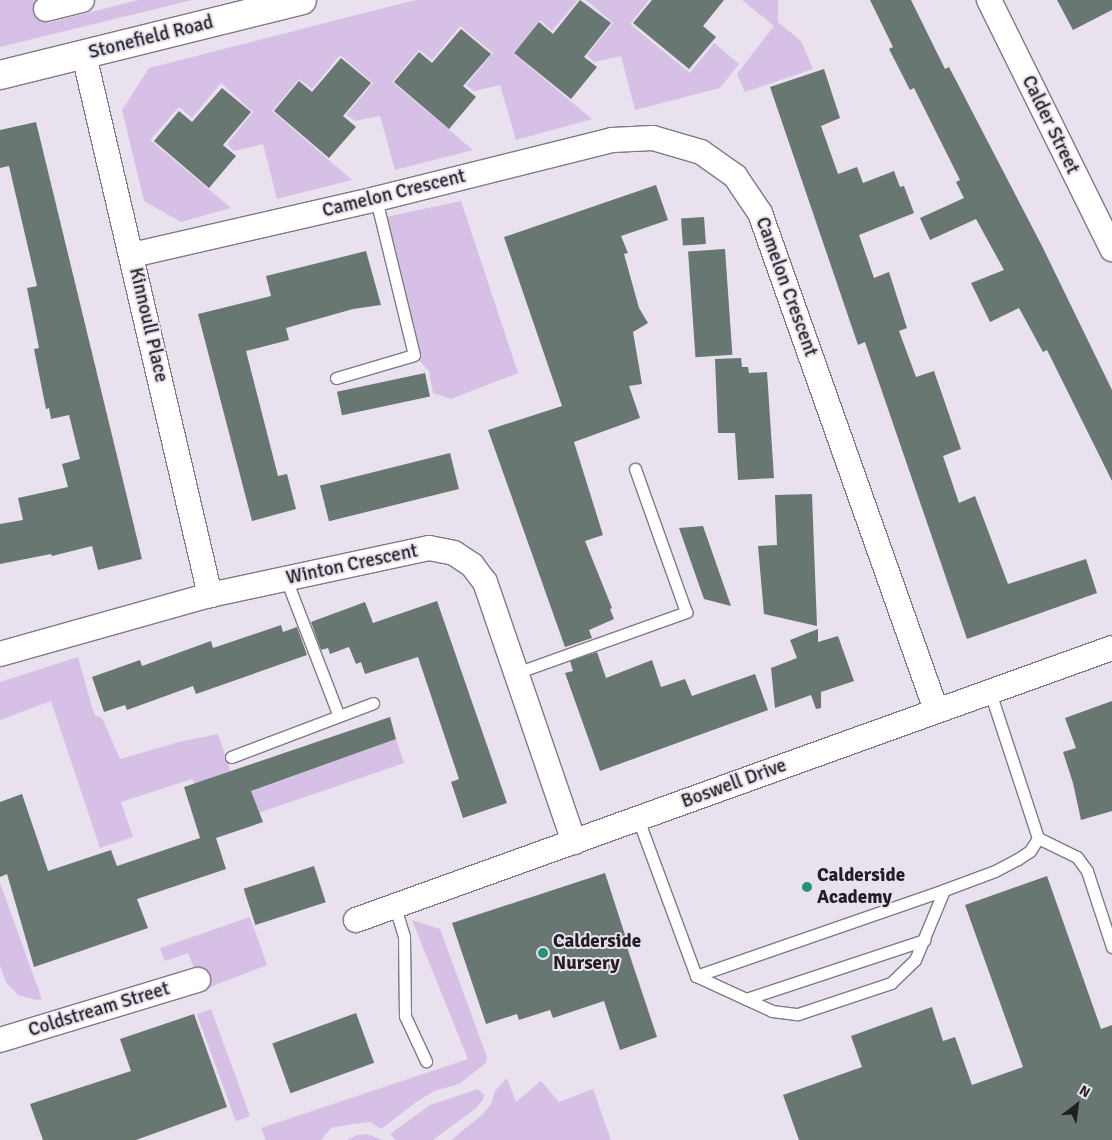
<!DOCTYPE html>
<html>
<head>
<meta charset="utf-8">
<style>
  body { margin:0 }
  #map { position:relative; width:1112px; height:1140px; overflow:hidden; background:#e9e1ee; font-family:Signika,sans-serif }
  div>[style] { position:absolute }
  [style*='--x'] { left:calc(var(--x)*1px); top:calc(var(--y)*1px); width:calc(var(--w)*1px); rotate:calc(var(--a)*1deg) }
  .green>* { inset:0; background:#d7c0e6; transform-origin:0 0 }
  .building>* { inset:0; background:#687771; transform-origin:0 0 }
  .roads { filter:drop-shadow(1px 0 #807986) drop-shadow(-1px 0 #807986) drop-shadow(0 1px #807986) drop-shadow(0 -1px #807986) }
  .lane>* { height:11px; margin:-5.5px; padding:0 5.5px; transform-origin:5.5px; border-radius:5.5px; background:#fff }
  .street>* { height:24px; margin:-12px; padding:0 12px; transform-origin:12px; border-radius:12px; background:#fff }
  .secondary>* { height:28px; margin:-14px; padding:0 14px; transform-origin:14px; border-radius:14px; background:#fff }
  .dots>* { width:14px; height:14px; translate:-50% -50%; box-sizing:border-box; border:2px solid #e9e1ee; border-radius:50% }
  span { translate:-50% -50%; white-space:nowrap; text-align:center; line-height:1.15; -webkit-text-stroke:4px #e9e1ee; paint-order:stroke }
  .street-label { font-size:19px; color:#221f24 }
  .poi-label { font-size:19px; color:#221f24; font-weight:700 }
  .left { translate:0 -50%; text-align:left }
  .north { position:absolute; left:1052px; top:1080px; width:50px; height:50px; -webkit-text-stroke:4px #e9e1ee; paint-order:stroke; rotate:30deg; font-size:14px; font-weight:700; line-height:20px; text-align:center; color:#221f24 }
  .north::after { content:''; display:block; margin:auto; width:18px; height:22px; background:#221f24; clip-path:polygon(50% 0,100% 100%,50% 72%,0 100%) }
</style>
</head>
<body>
<div id="map">
  <div class="green">
    <div style="clip-path:polygon(0 0,40px 0,48px 23px,138px 0,192px 0,0 47px)"></div>
    <div style="clip-path:polygon(415px 0,578px 0,552px 31px,540px 20px,513px 53px,592px 119px,516px 140px,500px 85px,474px 91px,466px 85px,493px 53px,460px 26px,432px 60px,419px 50px,392px 82px,473px 150px,395px 170px,380px 116px,355px 121px,346px 115px,373px 83px,340px 55px,312px 89px,299px 79px,272px 111px,352px 180px,277px 199px,263px 144px,234px 151px,227px 144px,253px 112px,221px 83px,192px 118px,179px 107px,150px 140px,231px 208px,181px 222px,144px 201px,122px 110px,149px 68px)"></div>
    <div style="clip-path:polygon(586px 0,649px 0,630px 24px,690px 73px,714px 43px,739px 64px,720px 88px,635px 110px,621px 56px,594px 62px,587px 55px,613px 23px)"></div>
    <div style="clip-path:polygon(742px 0,778px 0,778px 22px,801px 41px,813px 69px,745px 92px,737px 74px,774px 26px)"></div>
    <div style="clip-path:polygon(461px 201px,518px 373px,451px 399px,433px 393px,429px 371px,414px 355px,381px 218px)"></div>
    <div style="clip-path:polygon(78px 657px,92px 707px,95px 715px,102px 718px,120px 759px,179px 742px,218px 734px,239px 796px,396px 739px,404px 763px,212px 829px,190px 773px,192px 779px,121px 802px,133px 837px,100px 848px,51px 701px,0 720px,0 682px)"></div>
    <div style="clip-path:polygon(0 883px,42px 999px,36px 1000px,18px 995px,6px 982px,2px 971px,0 965px)"></div>
    <div style="clip-path:polygon(250px 917px,267px 965px,203px 990px,188px 953px,165px 961px,160px 948px)"></div>
    <div style="clip-path:polygon(412px 920px,440px 929px,487px 1057px,486px 1063px,459px 1084px,434px 1091px,415px 1103px,381px 1129px,370px 1122px,352px 1124px,331px 1128px,321px 1140px,266px 1140px,261px 1128px,468px 1059px)"></div>
    <div style="left:211px;top:1009px;width:114px;height:15px;rotate:70deg"></div>
    <div style="clip-path:polygon(507px 1078px,516px 1102px,541px 1081px,559px 1102px,593px 1089px,611px 1140px,451px 1140px,482px 1115px,491px 1104px,495px 1091px)"></div>
    <div style="clip-path:polygon(478px 1089px,484px 1095px,483px 1100px,475px 1109px,433px 1140px,396px 1140px,390px 1134px,430px 1105px)"></div>
    <div style="clip-path:polygon(368px 1134px,382px 1140px,347px 1140px,357px 1135px)"></div>
  </div>
  <div class="building">
    <div style="clip-path:polygon(580px 0,611px 23px,584px 57px,597px 67px,571px 99px,514px 53px,539px 22px,553px 34px)"></div>
    <div style="clip-path:polygon(652px 0,724px 0,703px 26px,716px 37px,689px 69px,633px 23px)"></div>
    <div style="clip-path:polygon(870px 0,911px 0,945px 69px,949px 67px,1042px 246px,1112px 390px,1112px 481px,1047px 350px,1043px 352px,1019px 308px,990px 322px,971px 283px,1004px 270px,976px 219px,930px 240px,920px 218px,964px 198px,956px 182px,960px 180px,914px 88px,910px 90px,889px 49px,893px 47px)"></div>
    <div style="clip-path:polygon(1057px 0,1112px 0,1112px 10px,1073px 30px)"></div>
    <div style="clip-path:polygon(461px 29px,491px 54px,463px 86px,476px 97px,449px 129px,394px 82px,419px 52px,432px 63px)"></div>
    <div style="clip-path:polygon(341px 58px,371px 83px,343px 116px,356px 127px,329px 158px,274px 111px,299px 81px,312px 92px)"></div>
    <div style="clip-path:polygon(824px 69px,840px 118px,821px 126px,838px 174px,857px 167px,863px 183px,894px 171px,900px 187px,904px 186px,914px 213px,859px 235px,874px 278px,889px 272px,907px 328px,899px 331px,916px 377px,934px 371px,961px 449px,943px 456px,959px 503px,975px 496px,1008px 584px,1086px 559px,1097px 593px,967px 639px,865px 342px,858px 345px,770px 87px)"></div>
    <div style="clip-path:polygon(222px 88px,251px 112px,223px 145px,236px 156px,209px 188px,154px 141px,179px 111px,192px 122px)"></div>
    <div style="clip-path:polygon(36px 122px,142px 559px,98px 570px,92px 546px,52px 556px,51px 554px,0 564px,0 524px,23px 520px,18px 498px,68px 487px,62px 464px,80px 459px,69px 415px,51px 419px,49px 408px,46px 409px,34px 349px,39px 348px,27px 288px,37px 286px,9px 166px,0 168px,0 130px)"></div>
    <div style="clip-path:polygon(656px 185px,668px 220px,621px 236px,628px 253px,624px 254px,639px 308px,648px 323px,633px 332px,642px 384px,629px 386px,640px 418px,574px 442px,603px 535px,585px 541px,612px 608px,610px 609px,614px 619px,589px 630px,592px 638px,565px 647px,488px 430px,562px 406px,504px 237px)"></div>
    <div style="left:704px;top:217px;width:27px;height:23px;rotate:86deg"></div>
    <div style="left:725px;top:249px;width:106px;height:37px;rotate:86deg"></div>
    <div style="clip-path:polygon(366px 251px,381px 305px,353px 309px,286px 328px,289px 340px,246px 351px,278px 476px,287px 474px,296px 509px,252px 521px,198px 314px,271px 296px,266px 276px)"></div>
    <div style="clip-path:polygon(741px 358px,742px 367px,748px 367px,749px 373px,767px 372px,774px 478px,738px 480px,735px 433px,718px 433px,715px 359px)"></div>
    <div style="left:425px;top:373px;width:24px;height:90px;rotate:78deg"></div>
    <div style="left:450px;top:453px;width:37px;height:134px;rotate:76deg"></div>
    <div style="clip-path:polygon(812px 494px,814px 548px,817px 626px,764px 614px,758px 546px,777px 545px,775px 495px)"></div>
    <div style="clip-path:polygon(703px 526px,731px 606px,704px 599px,679px 528px)"></div>
    <div style="clip-path:polygon(437px 601px,507px 803px,463px 818px,451px 782px,459px 779px,418px 657px,365px 674px,361px 662px,356px 664px,349px 647px,330px 654px,328px 648px,321px 650px,311px 622px,365px 602px,373px 623px)"></div>
    <div style="clip-path:polygon(281px 625px,283px 632px,297px 627px,307px 655px,196px 694px,193px 686px,127px 710px,125px 705px,104px 712px,92px 677px,140px 660px,142px 666px,211px 641px,213px 648px)"></div>
    <div style="clip-path:polygon(818px 629px,818px 642px,838px 636px,854px 681px,821px 692px,821px 708px,816px 709px,811px 695px,775px 708px,771px 668px,797px 658px,790px 640px)"></div>
    <div style="clip-path:polygon(597px 652px,606px 678px,652px 660px,661px 687px,685px 679px,692px 696px,755px 674px,768px 710px,600px 771px,565px 673px,573px 671px,570px 661px)"></div>
    <div style="clip-path:polygon(1112px 701px,1112px 811px,1081px 820px,1073px 783px,1063px 752px,1076px 748px,1065px 718px)"></div>
    <div style="clip-path:polygon(390px 717px,396px 739px,251px 791px,263px 822px,216px 838px,226px 869px,137px 899px,148px 928px,34px 967px,7px 874px,0 877px,0 802px,22px 794px,48px 871px,111px 850px,117px 866px,200px 838px,184px 787px)"></div>
    <div style="left:314px;top:866px;width:38px;height:74px;rotate:72deg"></div>
    <div style="clip-path:polygon(605px 873px,626px 938px,624px 938px,657px 1037px,620px 1050px,604px 1001px,553px 1018px,550px 1010px,519px 1020px,517px 1014px,486px 1024px,452px 923px)"></div>
    <div style="clip-path:polygon(1047px 876px,1101px 1029px,1112px 1025px,1112px 1140px,799px 1140px,783px 1095px,862px 1067px,851px 1036px,932px 1007px,943px 1041px,955px 1037px,972px 1085px,1023px 1067px,965px 905px)"></div>
    <div style="left:356px;top:1013px;width:53px;height:89px;rotate:70deg"></div>
    <div style="clip-path:polygon(194px 1014px,227px 1107px,136px 1140px,43px 1140px,30px 1104px,131px 1071px,120px 1039px)"></div>
  </div>
  <div class="roads">
    <div class="lane">
      <div style="--x:336;--y:378;--w:81;--a:-16.4"></div>
      <div style="--x:414;--y:355;--w:161;--a:-103.7"></div>
      <div style="--x:286;--y:579;--w:147;--a:68.9"></div>
      <div style="--x:516;--y:673;--w:181;--a:-19.7"></div>
      <div style="--x:686;--y:612;--w:152;--a:-109.6"></div>
      <div style="--x:231;--y:757;--w:152;--a:-20.8"></div>
      <div style="--x:638;--y:819;--w:167;--a:69.7"></div>
      <div style="--x:696;--y:976;--w:262;--a:-19.1"></div>
      <div style="--x:944;--y:890;--w:54;--a:-20.4"></div>
      <div style="--x:995;--y:871;--w:26;--a:-28"></div>
      <div style="--x:1018;--y:859;--w:14;--a:-34"></div>
      <div style="--x:1030;--y:851;--w:15;--a:-58"></div>
      <div style="--x:1038;--y:838;--w:154;--a:-108.2"></div>
      <div style="--x:1038;--y:838;--w:43;--a:26"></div>
      <div style="--x:1077;--y:857;--w:17;--a:54"></div>
      <div style="--x:1087;--y:871;--w:80;--a:71.8"></div>
      <div style="--x:395;--y:907;--w:30;--a:73"></div>
      <div style="--x:404;--y:936;--w:80;--a:89.3"></div>
      <div style="--x:405;--y:1016;--w:50;--a:65"></div>
      <div style="--x:696;--y:976;--w:84;--a:24.7"></div>
      <div style="--x:772;--y:1011;--w:26;--a:7"></div>
      <div style="--x:798;--y:1014;--w:98;--a:-18.4"></div>
      <div style="--x:891;--y:983;--w:33;--a:-44"></div>
      <div style="--x:915;--y:960;--w:76;--a:-67.5"></div>
      <div style="--x:746;--y:999;--w:188;--a:-18.3"></div>
    </div>
    <div class="street">
      <div style="--x:989;--y:0;--w:278;--a:63.7"></div>
      <div style="--x:46;--y:9;--w:37;--a:-14"></div>
      <div style="--x:84;--y:55;--w:555;--a:76.87"></div>
      <div style="--x:132;--y:255;--w:250;--a:-12.9"></div>
      <div style="--x:376;--y:199;--w:243;--a:-14"></div>
      <div style="--x:612;--y:140;--w:41;--a:-2.8"></div>
      <div style="--x:653;--y:138;--w:50;--a:16.3"></div>
      <div style="--x:701;--y:152;--w:42;--a:35.2"></div>
      <div style="--x:735;--y:176;--w:45;--a:56"></div>
      <div style="--x:760;--y:213;--w:527;--a:70.5"></div>
      <div style="--x:0;--y:654;--w:218;--a:-15.7"></div>
      <div style="--x:210;--y:595;--w:224;--a:-12.1"></div>
      <div style="--x:429;--y:548;--w:25;--a:11"></div>
      <div style="--x:454;--y:553;--w:22;--a:34"></div>
      <div style="--x:472;--y:565;--w:21;--a:53"></div>
      <div style="--x:485;--y:582;--w:275;--a:71.1"></div>
      <div style="--x:356;--y:920;--w:803;--a:-19.79"></div>
      <div style="--x:0;--y:1040;--w:207;--a:-16.9"></div>
    </div>
    <div class="secondary">
      <div style="--x:0;--y:75;--w:311;--a:-13.9"></div>
    </div>
  </div>
  <div class="dots">
    <div style="left:807px;top:887px;background:#249273"></div>
    <div style="left:543px;top:953px;background:#249273"></div>
  </div>
  <div class="street-label">
    <span style="left:151px;top:38px;rotate:-14deg">Stonefield Road</span>
    <span style="left:1050px;top:125px;rotate:64deg">Calder Street</span>
    <span style="left:394px;top:194px;rotate:-14deg">Camelon Crescent</span>
    <span style="left:786px;top:287px;rotate:70deg">Camelon Crescent</span>
    <span style="left:148px;top:325px;rotate:77deg">Kinnoull Place</span>
    <span style="left:352px;top:565px;rotate:-12deg">Winton Crescent</span>
    <span style="left:734px;top:784px;rotate:-20deg">Boswell Drive</span>
    <span style="left:99px;top:1010px;rotate:-17deg">Coldstream Street</span>
  </div>
  <div class="poi-label">
    <span class="left" style="left:817px;top:887px">Calderside<br>Academy</span>
    <span class="left" style="left:553px;top:953px">Calderside<br>Nursery</span>
  </div>
  <div class="north">N</div>
</div>
</body>
</html>
